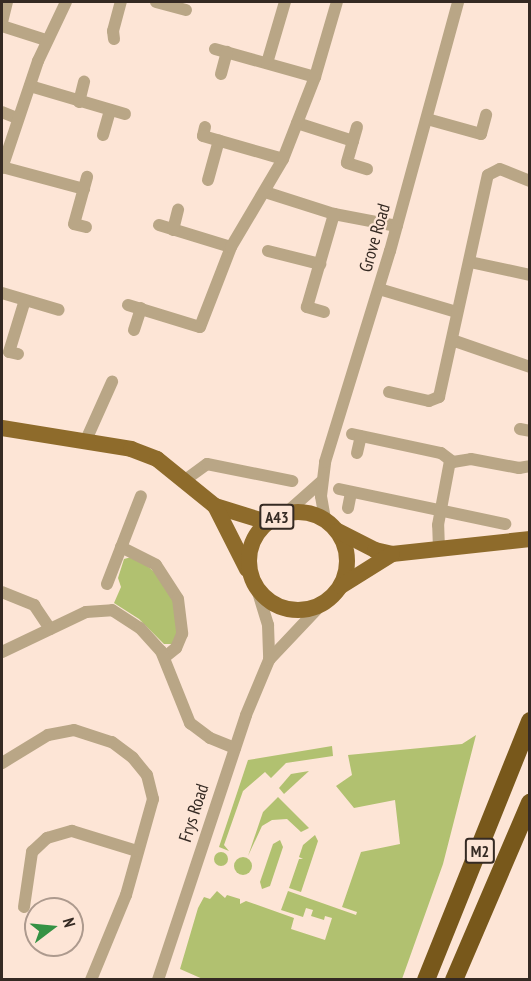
<!DOCTYPE html>
<html>
<head>
<meta charset="utf-8">
<style>
  body { margin:0 }
  #map { position:relative; width:531px; height:981px; overflow:hidden; background:#fde5d6; font-family:"PT Sans Narrow",sans-serif }
  div>[style] { position:absolute }
  [style*='--x'] { left:calc(var(--x)*1px); top:calc(var(--y)*1px); width:calc(var(--w)*1px); rotate:calc(var(--a)*1deg) }
  .green>* { inset:0; background:#b1c170 }
  .round { border-radius:50% }
  .minor>* { height:12px; margin:-6px; padding:0 6px; transform-origin:6px; border-radius:6px; background:#b9a686 }
  .major>* { height:16px; margin:-8px; padding:0 8px; transform-origin:8px; border-radius:8px; background:#8e6b2b }
  .major>.ring { margin:-8px; padding:0; box-sizing:content-box; background:none; border:16px solid #8e6b2b; border-radius:50% }
  .highway>* { height:18px; margin:-9px; padding:0 9px; transform-origin:9px; border-radius:9px; background:#78581b }
  span { translate:-50% -50%; white-space:nowrap; text-align:center; line-height:1.15; -webkit-text-stroke:4.5px #fde5d6; paint-order:stroke }
  .shield-label span { padding:2px 4px; background:#fde5d6; border:2px solid; border-radius:4px; -webkit-text-stroke-width:0 }
  .shield-label { font-size:16px; color:#352a23; font-weight:700 }
  .street-label { font-size:18px; color:#352a23 }
  .frame { position:absolute; inset:0; border:3px solid #352a23; pointer-events:none }
  .north { position:absolute; left:24px; top:897px; width:60px; height:60px; box-sizing:border-box; background:#fde5d6; border:2px solid #ad9a8e; border-radius:50%; rotate:74deg; font-size:16px; font-weight:700; line-height:24px; text-align:center; color:#352a23 }
  .north::after { content:''; display:block; margin:auto; width:21px; height:27px; background:#359244; clip-path:polygon(50% 0,100% 100%,50% 72%,0 100%) }
</style>
</head>
<body>
<div id="map">
  <div class="green">
    <div style="clip-path:polygon(135px 556px,168px 583px,180px 617px,174px 644px,164px 644px,139px 619px,114px 603px,121px 587px,118px 578px,124px 559px)"></div>
    <div style="clip-path:polygon(476px 735px,443px 864px,402px 979px,205px 980px,180px 969px,198px 908px,204px 897px,210px 899px,217px 891px,225px 898px,227px 895px,240px 899px,240px 904px,246px 901px,294px 918px,291px 929px,325px 940px,332px 918px,325px 916px,324px 920px,311px 916px,313px 910px,306px 908px,303px 917px,281px 910px,288px 891px,356px 915px,357px 912px,342px 907px,361px 852px,400px 844px,395px 800px,354px 808px,336px 786px,352px 775px,348px 755px,462px 744px)"></div>
    <div style="clip-path:polygon(332px 746px,333px 756px,286px 763px,271px 778px,265px 772px,243px 791px,224px 845px,229px 851px,219px 847px,248px 760px)"></div>
    <div style="clip-path:polygon(309px 771px,284px 794px,279px 788px,291px 774px)"></div>
    <div style="clip-path:polygon(278px 797px,309px 828px,301px 832px,287px 819px,272px 820px,262px 826px,248px 856px,263px 812px)"></div>
    <div style="clip-path:polygon(315px 835px,318px 841px,301px 892px,289px 888px,299px 859px,303px 859px,299px 857px,303px 845px)"></div>
    <div style="clip-path:polygon(280px 840px,283px 847px,270px 886px,262px 889px,260px 882px,273px 844px)"></div>
    <div class="round" style="left:214px;top:852px;width:14px;height:14px"></div>
    <div class="round" style="left:234px;top:857px;width:18px;height:18px"></div>
  </div>
  <div class="minor">
    <div style="--x:156;--y:2;--w:31;--a:15"></div>
    <div style="--x:2;--y:22;--w:21;--a:-76"></div>
    <div style="--x:2;--y:26;--w:46;--a:17.7"></div>
    <div style="--x:114;--y:39;--w:8;--a:-97"></div>
    <div style="--x:113;--y:31;--w:30;--a:-75"></div>
    <div style="--x:215;--y:49;--w:104;--a:15.6"></div>
    <div style="--x:267;--y:63;--w:64;--a:-73.6"></div>
    <div style="--x:221;--y:74;--w:23;--a:-75"></div>
    <div style="--x:30;--y:86;--w:99;--a:16.4"></div>
    <div style="--x:79;--y:102;--w:21;--a:-76"></div>
    <div style="--x:2;--y:112;--w:16;--a:22"></div>
    <div style="--x:427;--y:119;--w:56;--a:15.5"></div>
    <div style="--x:481;--y:134;--w:20;--a:-75"></div>
    <div style="--x:297;--y:123;--w:59;--a:17.8"></div>
    <div style="--x:205;--y:127;--w:9;--a:103"></div>
    <div style="--x:203;--y:136;--w:83;--a:16"></div>
    <div style="--x:357;--y:127;--w:37;--a:106"></div>
    <div style="--x:347;--y:163;--w:21;--a:17"></div>
    <div style="--x:103;--y:135;--w:26;--a:-74"></div>
    <div style="--x:2;--y:167;--w:85;--a:15"></div>
    <div style="--x:2;--y:168;--w:113;--a:-71.4"></div>
    <div style="--x:38;--y:61;--w:65;--a:-64.6"></div>
    <div style="--x:208;--y:180;--w:41;--a:-74.6"></div>
    <div style="--x:265;--y:192;--w:72;--a:17.7"></div>
    <div style="--x:334;--y:214;--w:64;--a:10.8"></div>
    <div style="--x:159;--y:225;--w:75;--a:17"></div>
    <div style="--x:86;--y:227;--w:12;--a:-166"></div>
    <div style="--x:74;--y:224;--w:49;--a:-74.5"></div>
    <div style="--x:173;--y:230;--w:21;--a:-76"></div>
    <div style="--x:268;--y:251;--w:54;--a:14"></div>
    <div style="--x:470;--y:262;--w:61;--a:12.2"></div>
    <div style="--x:379;--y:289;--w:80;--a:16.6"></div>
    <div style="--x:2;--y:293;--w:59;--a:16.6"></div>
    <div style="--x:128;--y:305;--w:75;--a:17"></div>
    <div style="--x:200;--y:327;--w:86;--a:-68.8"></div>
    <div style="--x:231;--y:247;--w:102;--a:-59.4"></div>
    <div style="--x:283;--y:159;--w:88;--a:-68.7"></div>
    <div style="--x:315;--y:77;--w:78;--a:-73.7"></div>
    <div style="--x:324;--y:312;--w:18;--a:-164"></div>
    <div style="--x:307;--y:307;--w:97;--a:-73.8"></div>
    <div style="--x:134;--y:330;--w:23;--a:-72"></div>
    <div style="--x:452;--y:340;--w:83;--a:19.1"></div>
    <div style="--x:18;--y:354;--w:9;--a:-167"></div>
    <div style="--x:9;--y:352;--w:54;--a:-72.9"></div>
    <div style="--x:389;--y:392;--w:41;--a:12.7"></div>
    <div style="--x:429;--y:401;--w:11;--a:-22"></div>
    <div style="--x:439;--y:397;--w:227;--a:-77.6"></div>
    <div style="--x:488;--y:175;--w:13;--a:-27"></div>
    <div style="--x:500;--y:169;--w:32;--a:22"></div>
    <div style="--x:520;--y:429;--w:10;--a:11"></div>
    <div style="--x:352;--y:434;--w:91;--a:12.1"></div>
    <div style="--x:441;--y:453;--w:15;--a:37"></div>
    <div style="--x:453;--y:462;--w:18;--a:-9"></div>
    <div style="--x:471;--y:459;--w:49;--a:10.6"></div>
    <div style="--x:519;--y:468;--w:11;--a:-10"></div>
    <div style="--x:86;--y:440;--w:64;--a:-65.9"></div>
    <div style="--x:357;--y:453;--w:17;--a:-77"></div>
    <div style="--x:185;--y:480;--w:27;--a:-36"></div>
    <div style="--x:207;--y:464;--w:87;--a:11.3"></div>
    <div style="--x:339;--y:489;--w:170;--a:11.9"></div>
    <div style="--x:348;--y:508;--w:16;--a:-79"></div>
    <div style="--x:286;--y:513;--w:47;--a:-41.5"></div>
    <div style="--x:325;--y:519;--w:23;--a:-100"></div>
    <div style="--x:321;--y:496;--w:34;--a:-83"></div>
    <div style="--x:325;--y:462;--w:221;--a:-72.9"></div>
    <div style="--x:390;--y:251;--w:258;--a:-74.7"></div>
    <div style="--x:121;--y:547;--w:39;--a:27"></div>
    <div style="--x:156;--y:565;--w:40;--a:57.1"></div>
    <div style="--x:178;--y:599;--w:35;--a:83"></div>
    <div style="--x:182;--y:634;--w:15;--a:113"></div>
    <div style="--x:176;--y:648;--w:14;--a:141"></div>
    <div style="--x:439;--y:549;--w:24;--a:-92"></div>
    <div style="--x:438;--y:525;--w:65;--a:-79.4"></div>
    <div style="--x:107;--y:584;--w:94;--a:-68.9"></div>
    <div style="--x:257;--y:589;--w:38;--a:73"></div>
    <div style="--x:268;--y:625;--w:35;--a:88"></div>
    <div style="--x:2;--y:592;--w:35;--a:22"></div>
    <div style="--x:34;--y:605;--w:29;--a:56"></div>
    <div style="--x:2;--y:652;--w:93;--a:-25.5"></div>
    <div style="--x:86;--y:612;--w:26;--a:-4"></div>
    <div style="--x:112;--y:610;--w:33;--a:33"></div>
    <div style="--x:140;--y:628;--w:31;--a:48"></div>
    <div style="--x:161;--y:651;--w:78;--a:68.1"></div>
    <div style="--x:190;--y:723;--w:25;--a:37"></div>
    <div style="--x:210;--y:738;--w:27;--a:22"></div>
    <div style="--x:2;--y:763;--w:54;--a:-31.3"></div>
    <div style="--x:48;--y:735;--w:26;--a:-11"></div>
    <div style="--x:74;--y:730;--w:40;--a:18"></div>
    <div style="--x:112;--y:742;--w:26;--a:37"></div>
    <div style="--x:133;--y:758;--w:22;--a:51"></div>
    <div style="--x:147;--y:775;--w:25;--a:76"></div>
    <div style="--x:153;--y:799;--w:100;--a:105.7"></div>
    <div style="--x:126;--y:895;--w:92;--a:112.4"></div>
    <div style="--x:24;--y:907;--w:56;--a:-81.7"></div>
    <div style="--x:32;--y:852;--w:21;--a:-43"></div>
    <div style="--x:47;--y:838;--w:26;--a:-16"></div>
    <div style="--x:72;--y:831;--w:68;--a:17.1"></div>
    <div style="--x:158;--y:980;--w:279;--a:-71.6"></div>
    <div style="--x:246;--y:715;--w:60;--a:-67.3"></div>
    <div style="--x:269;--y:660;--w:74;--a:-46.6"></div>
  </div>
  <div class="major">
    <div style="--x:2;--y:428;--w:131;--a:9.2"></div>
    <div style="--x:131;--y:449;--w:28;--a:21"></div>
    <div style="--x:157;--y:459;--w:75;--a:39"></div>
    <div style="--x:215;--y:506;--w:54;--a:17.1"></div>
    <div style="--x:215;--y:506;--w:71;--a:63.1"></div>
    <div class="ring" style="left:249px;top:512px;width:82px;height:82px"></div>
    <div style="--x:338;--y:531;--w:42;--a:27.2"></div>
    <div style="--x:375;--y:550;--w:17;--a:13"></div>
    <div style="--x:392;--y:554;--w:139;--a:-6.2"></div>
    <div style="--x:341;--y:586;--w:60;--a:-32.1"></div>
  </div>
  <div class="highway">
    <div style="--x:426;--y:980;--w:279;--a:-68.1"></div>
    <div style="--x:454;--y:980;--w:193;--a:-66.8"></div>
  </div>
  <div class="shield-label">
    <span style="left:277px;top:517px">A43</span>
    <span style="left:480px;top:851px">M2</span>
  </div>
  <div class="street-label">
    <span style="left:375px;top:238px;rotate:-74deg">Grove Road</span>
    <span style="left:194px;top:813px;rotate:-72deg">Frys Road</span>
  </div>
  <div class="frame"></div>
  <div class="north">N</div>
</div>
</body>
</html>
